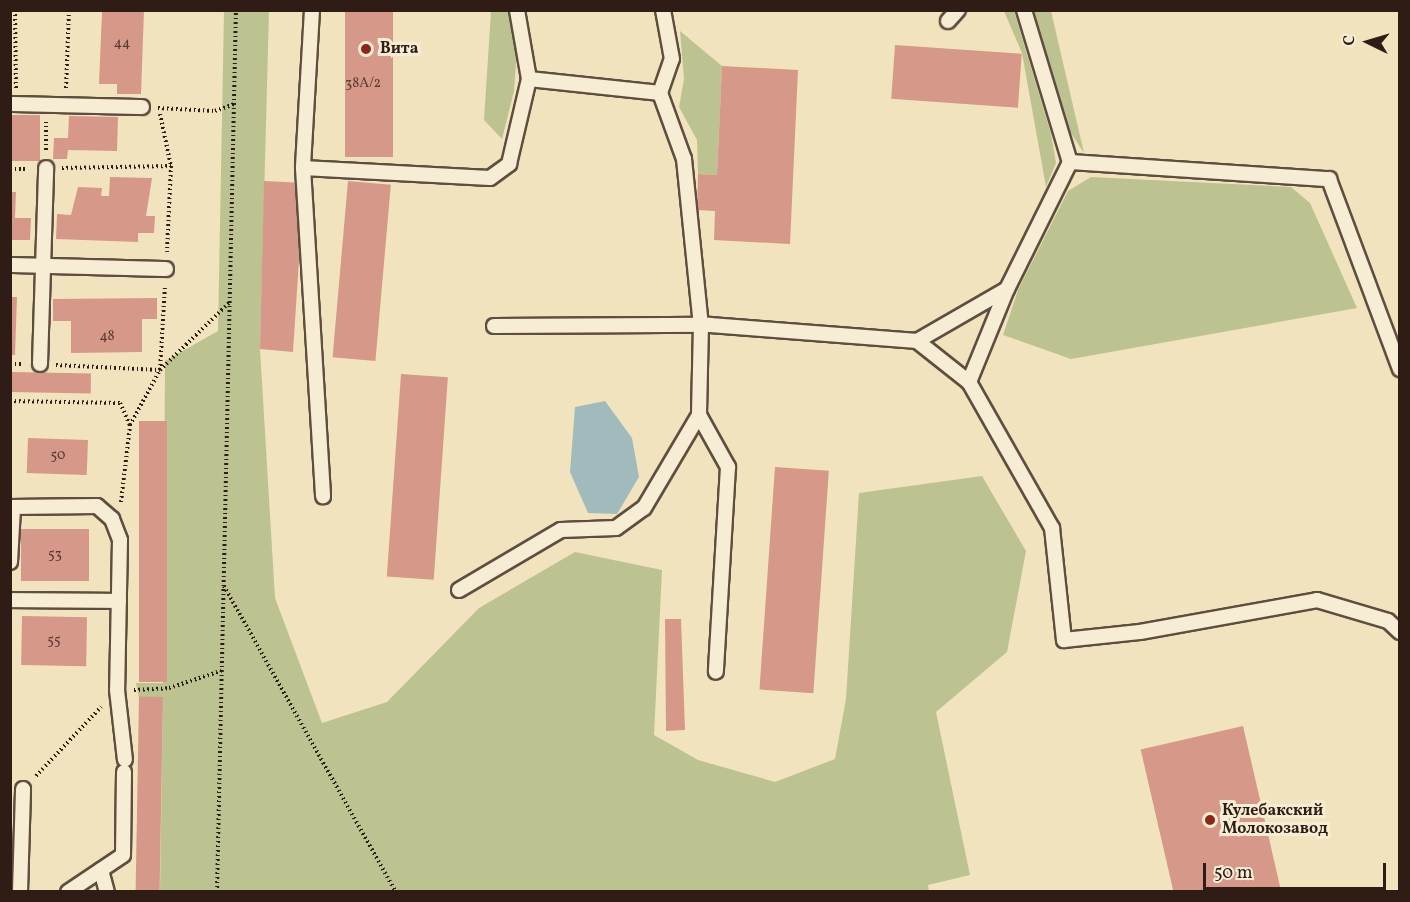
<!DOCTYPE html>
<html>
<head>
<meta charset="utf-8">
<style>
  body { margin:0 }
  #map { position:relative; width:1410px; height:902px; overflow:hidden; background:#f1e3bd; font-family:Vollkorn,serif }
  div>[style] { position:absolute }
  [style*='--x'] { left:calc(var(--x)*1px); top:calc(var(--y)*1px); width:calc(var(--w)*1px); rotate:calc(var(--a)*1deg) }
  .green>* { inset:0; background:#bcc390 }
  .water>* { inset:0; background:#a1bbbc }
  .building>* { inset:0; background:#d69888; transform-origin:0 0 }
  .path>* { height:4px; margin-top:-2px; transform-origin:0; background:repeating-linear-gradient(90deg,#2e1c15 0 1.5px,transparent 0 4.5px) }
  .roads { filter:drop-shadow(2px 0 #5f4e3f) drop-shadow(-2px 0 #5f4e3f) drop-shadow(0 2px #5f4e3f) drop-shadow(0 -2px #5f4e3f) }
  .lane>* { height:14px; margin:-7px; padding:0 7px; transform-origin:7px; border-radius:7px; background:#f6edd4 }
  .dots>* { width:16px; height:16px; translate:-50% -50%; box-sizing:border-box; border:3px solid #f6edd4; border-radius:50% }
  span { translate:-50% -50%; white-space:nowrap; text-align:center; line-height:1.15; -webkit-text-stroke:6px #f6edd4; paint-order:stroke }
  .number-label { font-size:14px; color:#583b32 }
  .number-label span { -webkit-text-stroke-width:0 }
  .poi-label { font-size:16px; color:#2e1c15; font-weight:700 }
  .left { translate:0 -50%; text-align:left }
  .frame { position:absolute; inset:0; border:12px solid #2e1c15; pointer-events:none }
  .north { position:absolute; left:1338px; top:12px; width:60px; height:60px; -webkit-text-stroke:4px #f6edd4; paint-order:stroke; rotate:275deg; font-size:16px; font-weight:700; line-height:24px; text-align:center; color:#2e1c15 }
  .north::after { content:''; display:block; margin:auto; width:21px; height:27px; background:#2e1c15; clip-path:polygon(50% 0,100% 100%,50% 72%,0 100%) }
  .scale { position:absolute; left:1203px; top:863px; width:183px; height:27px; box-sizing:border-box; border:3px solid #2e1c15; border-top:0; padding-left:8px; font-size:18px; line-height:21px; white-space:nowrap; color:#2e1c15; -webkit-text-stroke:4px #f6edd4; paint-order:stroke }
</style>
</head>
<body>
<div id="map">
  <div class="green">
    <div style="clip-path:polygon(224px 11px,269px 11px,260px 349px,275px 598px,322px 723px,387px 702px,479px 608px,575px 552px,662px 570px,654px 735px,698px 760px,775px 782px,835px 759px,846px 699px,859px 493px,982px 476px,1026px 551px,1007px 652px,936px 712px,970px 875px,928px 885px,929px 891px,160px 891px,163px 697px,139px 698px,136px 683px,163px 683px,165px 361px,218px 331px)"></div>
    <div style="clip-path:polygon(491px 11px,509px 11px,517px 50px,514px 91px,502px 139px,484px 120px)"></div>
    <div style="clip-path:polygon(1004px 11px,1014px 11px,1051px 134px,1056px 163px,1046px 187px,1022px 53px)"></div>
    <div style="clip-path:polygon(1031px 11px,1051px 11px,1084px 153px,1065px 124px)"></div>
    <div style="clip-path:polygon(680px 31px,722px 66px,717px 175px,698px 174px,697px 140px,679px 107px,684px 79px)"></div>
    <div style="clip-path:polygon(1091px 177px,1291px 187px,1310px 203px,1357px 308px,1071px 359px,1003px 335px,1018px 290px,1068px 191px)"></div>
  </div>
  <div class="water">
    <div style="clip-path:polygon(605px 401px,632px 438px,639px 477px,617px 514px,588px 513px,570px 472px,575px 407px)"></div>
  </div>
  <div class="building">
    <div style="clip-path:polygon(116px 10px,144px 10px,141px 94px,117px 94px,117px 84px,99px 84px,102px 12px)"></div>
    <div style="left:345px;top:10px;width:48px;height:147px"></div>
    <div style="left:895px;top:45px;width:127px;height:54px;rotate:4deg"></div>
    <div style="clip-path:polygon(722px 66px,798px 70px,790px 244px,714px 240px,715px 211px,697px 210px,698px 174px,717px 175px)"></div>
    <div style="left:10px;top:115px;width:30px;height:46px"></div>
    <div style="clip-path:polygon(69px 116px,118px 117px,117px 151px,68px 150px,67px 159px,53px 159px,54px 138px,68px 138px)"></div>
    <div style="clip-path:polygon(110px 177px,152px 178px,146px 216px,155px 216px,154px 233px,138px 233px,138px 242px,56px 239px,57px 214px,71px 215px,78px 187px,102px 188px,101px 196px,109px 196px)"></div>
    <div style="clip-path:polygon(264px 181px,304px 183px,293px 352px,260px 349px)"></div>
    <div style="left:348px;top:181px;width:43px;height:177px;rotate:5deg"></div>
    <div style="clip-path:polygon(10px 192px,16px 192px,15px 218px,31px 218px,30px 240px,10px 240px)"></div>
    <div style="clip-path:polygon(10px 297px,17px 297px,15px 355px,10px 355px)"></div>
    <div style="clip-path:polygon(157px 298px,157px 319px,142px 319px,142px 352px,71px 353px,71px 321px,53px 321px,53px 299px)"></div>
    <div style="left:10px;top:372px;width:81px;height:20px;rotate:1deg"></div>
    <div style="left:401px;top:374px;width:47px;height:203px;rotate:4deg"></div>
    <div style="left:139px;top:421px;width:28px;height:261px"></div>
    <div style="left:28px;top:438px;width:60px;height:35px;rotate:2deg"></div>
    <div style="left:775px;top:467px;width:54px;height:223px;rotate:4deg"></div>
    <div style="left:21px;top:529px;width:68px;height:52px"></div>
    <div style="left:22px;top:616px;width:65px;height:49px;rotate:1deg"></div>
    <div style="clip-path:polygon(665px 619px,681px 619px,685px 730px,666px 731px)"></div>
    <div style="left:163px;top:697px;width:195px;height:24px;rotate:91deg"></div>
    <div style="left:1243px;top:726px;width:170px;height:105px;rotate:77deg"></div>
  </div>
  <div class="path">
    <div style="--x:15;--y:10;--w:78;--a:89.3"></div>
    <div style="--x:66;--y:88;--w:78;--a:-87.8"></div>
    <div style="--x:158;--y:108;--w:57;--a:3"></div>
    <div style="--x:215;--y:111;--w:20;--a:-20"></div>
    <div style="--x:160;--y:114;--w:53;--a:78.1"></div>
    <div style="--x:171;--y:166;--w:86;--a:92.7"></div>
    <div style="--x:46;--y:150;--w:28;--a:-90"></div>
    <div style="--x:62;--y:168;--w:109;--a:-1.1"></div>
    <div style="--x:10;--y:169;--w:18;--a:0"></div>
    <div style="--x:10;--y:364;--w:12;--a:0"></div>
    <div style="--x:56;--y:365;--w:104;--a:2.8"></div>
    <div style="--x:160;--y:370;--w:98;--a:-44.2"></div>
    <div style="--x:10;--y:401;--w:110;--a:1"></div>
    <div style="--x:120;--y:403;--w:24;--a:66"></div>
    <div style="--x:121;--y:502;--w:78;--a:-83.3"></div>
    <div style="--x:130;--y:425;--w:63;--a:-61.4"></div>
    <div style="--x:160;--y:370;--w:83;--a:-86.6"></div>
    <div style="--x:224;--y:586;--w:351;--a:60.7"></div>
    <div style="--x:134;--y:690;--w:35;--a:-3"></div>
    <div style="--x:169;--y:688;--w:55;--a:-18.1"></div>
    <div style="--x:36;--y:776;--w:95;--a:-46.7"></div>
    <div style="--x:217;--y:892;--w:882;--a:-88.77"></div>
  </div>
  <div class="roads">
    <div class="lane">
      <div style="--x:312;--y:10;--w:158;--a:93.3"></div>
      <div style="--x:303;--y:168;--w:329;--a:86.5"></div>
      <div style="--x:1024;--y:10;--w:159;--a:73.2"></div>
      <div style="--x:1070;--y:162;--w:260;--a:3.8"></div>
      <div style="--x:1329;--y:179;--w:203;--a:69.5"></div>
      <div style="--x:948;--y:21;--w:15;--a:-48"></div>
      <div style="--x:529;--y:79;--w:132;--a:6.1"></div>
      <div style="--x:660;--y:93;--w:36;--a:-71"></div>
      <div style="--x:672;--y:59;--w:50;--a:-100.4"></div>
      <div style="--x:660;--y:93;--w:70;--a:70"></div>
      <div style="--x:684;--y:159;--w:167;--a:84.2"></div>
      <div style="--x:701;--y:325;--w:90;--a:91.3"></div>
      <div style="--x:699;--y:415;--w:60;--a:60.9"></div>
      <div style="--x:728;--y:467;--w:205;--a:93.4"></div>
      <div style="--x:10;--y:104;--w:132;--a:1.3"></div>
      <div style="--x:303;--y:168;--w:187;--a:3.1"></div>
      <div style="--x:490;--y:178;--w:24;--a:-36"></div>
      <div style="--x:509;--y:164;--w:87;--a:-76.8"></div>
      <div style="--x:529;--y:79;--w:70;--a:-99.9"></div>
      <div style="--x:10;--y:265;--w:156;--a:1.5"></div>
      <div style="--x:494;--y:326;--w:216;--a:-0.3"></div>
      <div style="--x:710;--y:325;--w:208;--a:4.4"></div>
      <div style="--x:917;--y:341;--w:66;--a:38.3"></div>
      <div style="--x:969;--y:382;--w:168;--a:60.4"></div>
      <div style="--x:1052;--y:528;--w:113;--a:83.9"></div>
      <div style="--x:1064;--y:640;--w:76;--a:-6"></div>
      <div style="--x:1140;--y:632;--w:180;--a:-10.2"></div>
      <div style="--x:1317;--y:600;--w:74;--a:16.5"></div>
      <div style="--x:1388;--y:621;--w:16;--a:43"></div>
      <div style="--x:917;--y:341;--w:104;--a:-30"></div>
      <div style="--x:1007;--y:289;--w:142;--a:-63.6"></div>
      <div style="--x:40;--y:364;--w:196;--a:-88.2"></div>
      <div style="--x:969;--y:382;--w:100;--a:-67.8"></div>
      <div style="--x:10;--y:507;--w:87;--a:-0.7"></div>
      <div style="--x:97;--y:506;--w:20;--a:41"></div>
      <div style="--x:112;--y:519;--w:22;--a:69"></div>
      <div style="--x:120;--y:540;--w:150;--a:91.1"></div>
      <div style="--x:117;--y:690;--w:70;--a:83.5"></div>
      <div style="--x:10;--y:562;--w:53;--a:-86.8"></div>
      <div style="--x:459;--y:590;--w:118;--a:-30.5"></div>
      <div style="--x:561;--y:530;--w:55;--a:-2.1"></div>
      <div style="--x:616;--y:528;--w:34;--a:-36"></div>
      <div style="--x:644;--y:508;--w:108;--a:-59.4"></div>
      <div style="--x:10;--y:600;--w:109;--a:0.5"></div>
      <div style="--x:101;--y:870;--w:23;--a:75"></div>
      <div style="--x:20;--y:892;--w:103;--a:-88.3"></div>
      <div style="--x:68;--y:892;--w:66;--a:-33.9"></div>
      <div style="--x:123;--y:855;--w:83;--a:-89.3"></div>
    </div>
  </div>
  <div class="dots">
    <div style="left:366px;top:49px;background:#8f2418"></div>
    <div style="left:1210px;top:820px;background:#8f2418"></div>
  </div>
  <div class="number-label">
    <span style="left:122px;top:44px">44</span>
    <span style="left:363px;top:84px">38А/2</span>
    <span style="left:107px;top:337px">48</span>
    <span style="left:58px;top:456px">50</span>
    <span style="left:55px;top:555px">53</span>
    <span style="left:54px;top:641px">55</span>
  </div>
  <div class="poi-label">
    <span class="left" style="left:380px;top:49px">Вита</span>
    <span class="left" style="left:1222px;top:820px">Кулебакский<br>Молокозавод</span>
  </div>
  <div class="frame"></div>
  <div class="north">С</div>
  <div class="scale">50 m</div>
</div>
</body>
</html>
